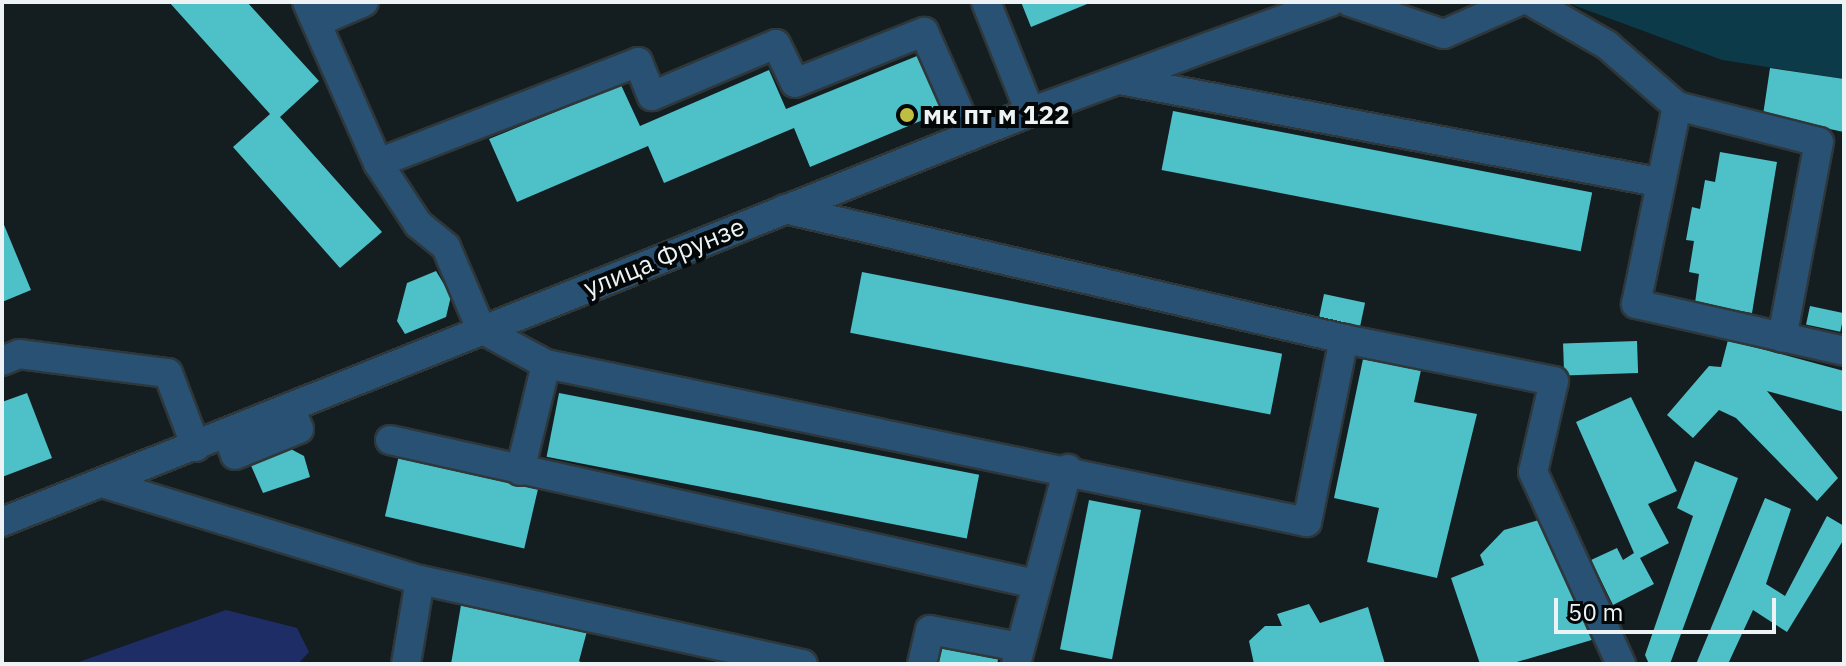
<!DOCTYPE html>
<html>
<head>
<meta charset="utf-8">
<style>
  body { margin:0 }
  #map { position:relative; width:1846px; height:666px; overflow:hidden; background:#141d20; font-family:"IBM Plex Sans",sans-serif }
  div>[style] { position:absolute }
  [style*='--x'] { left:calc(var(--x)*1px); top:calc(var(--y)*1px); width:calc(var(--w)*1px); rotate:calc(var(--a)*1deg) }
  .green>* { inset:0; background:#0c3a48 }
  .water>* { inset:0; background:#1e2d66 }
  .building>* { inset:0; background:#4ec0c7; transform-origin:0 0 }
  .roads { filter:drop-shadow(2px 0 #2e373a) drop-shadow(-2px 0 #2e373a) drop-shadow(0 2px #2e373a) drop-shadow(0 -2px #2e373a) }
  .minor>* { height:28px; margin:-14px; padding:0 14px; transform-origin:14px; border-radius:14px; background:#285173 }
  .dots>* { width:22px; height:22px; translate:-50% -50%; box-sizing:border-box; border:4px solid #040708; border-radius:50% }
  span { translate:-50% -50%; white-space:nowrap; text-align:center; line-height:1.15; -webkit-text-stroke:8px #040708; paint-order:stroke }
  .poi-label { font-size:26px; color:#edf3f5; font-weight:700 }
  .left { translate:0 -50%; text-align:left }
  .street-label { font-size:26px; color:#edf3f5 }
  .frame { position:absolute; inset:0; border:4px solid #edf3f5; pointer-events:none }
  .scale { position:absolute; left:1554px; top:598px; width:222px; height:36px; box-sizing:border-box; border:4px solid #edf3f5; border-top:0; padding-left:10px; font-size:24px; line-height:28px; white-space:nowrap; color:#edf3f5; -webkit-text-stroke:6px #040708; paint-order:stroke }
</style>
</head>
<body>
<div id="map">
  <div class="green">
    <div style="clip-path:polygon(1565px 2px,1844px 2px,1844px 79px,1722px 60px)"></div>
  </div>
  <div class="water">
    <div style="clip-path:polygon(226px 610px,297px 628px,309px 652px,298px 664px,73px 664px)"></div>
  </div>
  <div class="building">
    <div style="clip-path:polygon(169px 2px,247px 2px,319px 81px,280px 117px,382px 232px,340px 268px,233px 147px,270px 114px)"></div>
    <div style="clip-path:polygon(1021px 2px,1092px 2px,1031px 27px)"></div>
    <div style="clip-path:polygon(917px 56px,942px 112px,810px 167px,794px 128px,664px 183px,648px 146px,517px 202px,489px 139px,621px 85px,640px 126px,769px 70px,786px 109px)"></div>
    <div style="clip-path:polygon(1770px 68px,1844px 79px,1844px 132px,1763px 115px)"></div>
    <div style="left:1173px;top:111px;width:427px;height:60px;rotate:11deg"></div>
    <div style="clip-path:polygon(1720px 152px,1777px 162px,1752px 313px,1695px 303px,1699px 274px,1689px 272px,1694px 241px,1686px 240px,1692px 207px,1700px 209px,1705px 180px,1715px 182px)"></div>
    <div style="clip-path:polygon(2px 220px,31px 290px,2px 302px)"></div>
    <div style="clip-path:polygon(436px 271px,451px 296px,446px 317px,405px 334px,397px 321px,407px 283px)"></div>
    <div style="left:862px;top:272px;width:428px;height:62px;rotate:11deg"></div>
    <div style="left:1324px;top:294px;width:42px;height:25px;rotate:12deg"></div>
    <div style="left:1810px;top:306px;width:35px;height:19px;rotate:12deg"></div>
    <div style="clip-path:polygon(1728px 340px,1844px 371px,1844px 412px,1767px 391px,1838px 478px,1817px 501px,1736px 418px,1719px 410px,1693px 438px,1667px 415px,1709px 366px,1721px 367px)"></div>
    <div style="left:1637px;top:341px;width:32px;height:74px;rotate:88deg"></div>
    <div style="clip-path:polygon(1363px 359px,1421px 370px,1414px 402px,1477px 414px,1437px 578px,1367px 562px,1379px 508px,1334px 498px)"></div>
    <div style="clip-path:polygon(27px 393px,52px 458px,2px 477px,2px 402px)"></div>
    <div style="left:559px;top:393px;width:428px;height:65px;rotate:11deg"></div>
    <div style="clip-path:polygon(1631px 397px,1677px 491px,1648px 504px,1669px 543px,1640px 558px,1654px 584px,1613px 605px,1591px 560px,1617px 548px,1623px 560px,1634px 553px,1576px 422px)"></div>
    <div style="clip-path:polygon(285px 446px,304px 456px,310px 477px,263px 493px,249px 461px)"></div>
    <div style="left:400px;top:451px;width:143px;height:67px;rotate:13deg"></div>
    <div style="clip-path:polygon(1695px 461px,1738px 478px,1670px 664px,1649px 664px,1645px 655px,1693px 516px,1677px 508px)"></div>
    <div style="clip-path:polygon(1765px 498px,1791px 509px,1766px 584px,1785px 596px,1827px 516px,1844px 526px,1844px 539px,1787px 632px,1753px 610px,1728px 664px,1696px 664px)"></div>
    <div style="left:1089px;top:500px;width:53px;height:152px;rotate:11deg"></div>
    <div style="clip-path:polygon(1546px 518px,1595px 639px,1510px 664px,1480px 664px,1451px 578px,1484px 565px,1480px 555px,1504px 530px)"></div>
    <div style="clip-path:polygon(1309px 604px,1320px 623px,1368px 607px,1385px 664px,1254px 664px,1249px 641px,1265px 626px,1282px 626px,1277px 614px)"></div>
    <div style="clip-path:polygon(461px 605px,587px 631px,579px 661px,584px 664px,451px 664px)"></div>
    <div style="clip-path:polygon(941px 644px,1000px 652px,997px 664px,937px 664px)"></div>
  </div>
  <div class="roads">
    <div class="minor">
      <div style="--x:307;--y:2;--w:176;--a:66.2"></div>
      <div style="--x:378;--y:163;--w:73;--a:56.7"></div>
      <div style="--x:418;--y:224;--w:36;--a:39"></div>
      <div style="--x:446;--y:247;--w:89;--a:66.9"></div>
      <div style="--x:481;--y:329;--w:74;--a:28.3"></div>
      <div style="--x:546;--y:364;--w:777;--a:11.73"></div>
      <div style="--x:1307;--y:522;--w:187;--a:-78.6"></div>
      <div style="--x:1344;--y:339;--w:574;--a:-166.91"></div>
      <div style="--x:986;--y:2;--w:118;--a:68.2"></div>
      <div style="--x:1350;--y:2;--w:99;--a:18.8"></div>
      <div style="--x:1444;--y:34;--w:80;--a:-23.7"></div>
      <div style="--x:1532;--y:2;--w:86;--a:29.8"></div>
      <div style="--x:1607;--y:45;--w:93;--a:41.1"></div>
      <div style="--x:1677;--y:106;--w:146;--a:14.2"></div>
      <div style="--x:1819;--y:142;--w:199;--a:100.7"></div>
      <div style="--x:318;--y:22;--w:50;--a:-23.5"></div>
      <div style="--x:1120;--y:80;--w:548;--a:10.74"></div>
      <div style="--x:1677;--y:106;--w:202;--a:101.7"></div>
      <div style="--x:1636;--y:304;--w:213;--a:12.7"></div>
      <div style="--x:378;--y:163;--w:279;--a:-21.2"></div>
      <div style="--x:638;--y:62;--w:37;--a:68"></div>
      <div style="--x:652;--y:96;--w:134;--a:-22.8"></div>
      <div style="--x:776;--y:44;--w:43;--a:64"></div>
      <div style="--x:795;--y:83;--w:139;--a:-21.6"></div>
      <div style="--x:924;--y:32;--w:114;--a:66.1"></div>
      <div style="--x:1344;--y:339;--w:214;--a:11.3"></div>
      <div style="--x:1554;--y:381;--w:93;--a:103"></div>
      <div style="--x:1533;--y:472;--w:211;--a:65.4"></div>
      <div style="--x:2;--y:361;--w:18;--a:-22"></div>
      <div style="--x:19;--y:354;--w:150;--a:7.3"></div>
      <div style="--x:168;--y:373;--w:79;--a:69.3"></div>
      <div style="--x:227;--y:434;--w:22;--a:69"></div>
      <div style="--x:235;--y:455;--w:69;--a:-22.1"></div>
      <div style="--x:299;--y:429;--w:23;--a:-113"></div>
      <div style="--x:390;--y:440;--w:662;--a:12.57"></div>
      <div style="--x:520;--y:471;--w:110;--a:-76.3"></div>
      <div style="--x:102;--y:483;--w:332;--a:17"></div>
      <div style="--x:420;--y:580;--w:85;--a:99.5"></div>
      <div style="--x:2;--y:522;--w:1107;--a:-21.74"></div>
      <div style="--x:1030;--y:112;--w:320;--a:-20.1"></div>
      <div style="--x:420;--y:580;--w:392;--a:12.4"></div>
      <div style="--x:922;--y:664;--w:35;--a:-77"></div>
      <div style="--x:930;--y:630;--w:91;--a:10.8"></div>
      <div style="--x:1016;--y:664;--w:202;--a:-75.1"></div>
    </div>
  </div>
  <div class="dots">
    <div style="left:907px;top:115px;background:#bfbe41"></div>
  </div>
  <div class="poi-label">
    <span class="left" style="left:923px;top:115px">мк пт м 122</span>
  </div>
  <div class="street-label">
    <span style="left:664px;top:257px;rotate:-22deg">улица Фрунзе</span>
  </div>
  <div class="frame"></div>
  <div class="scale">50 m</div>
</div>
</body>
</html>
